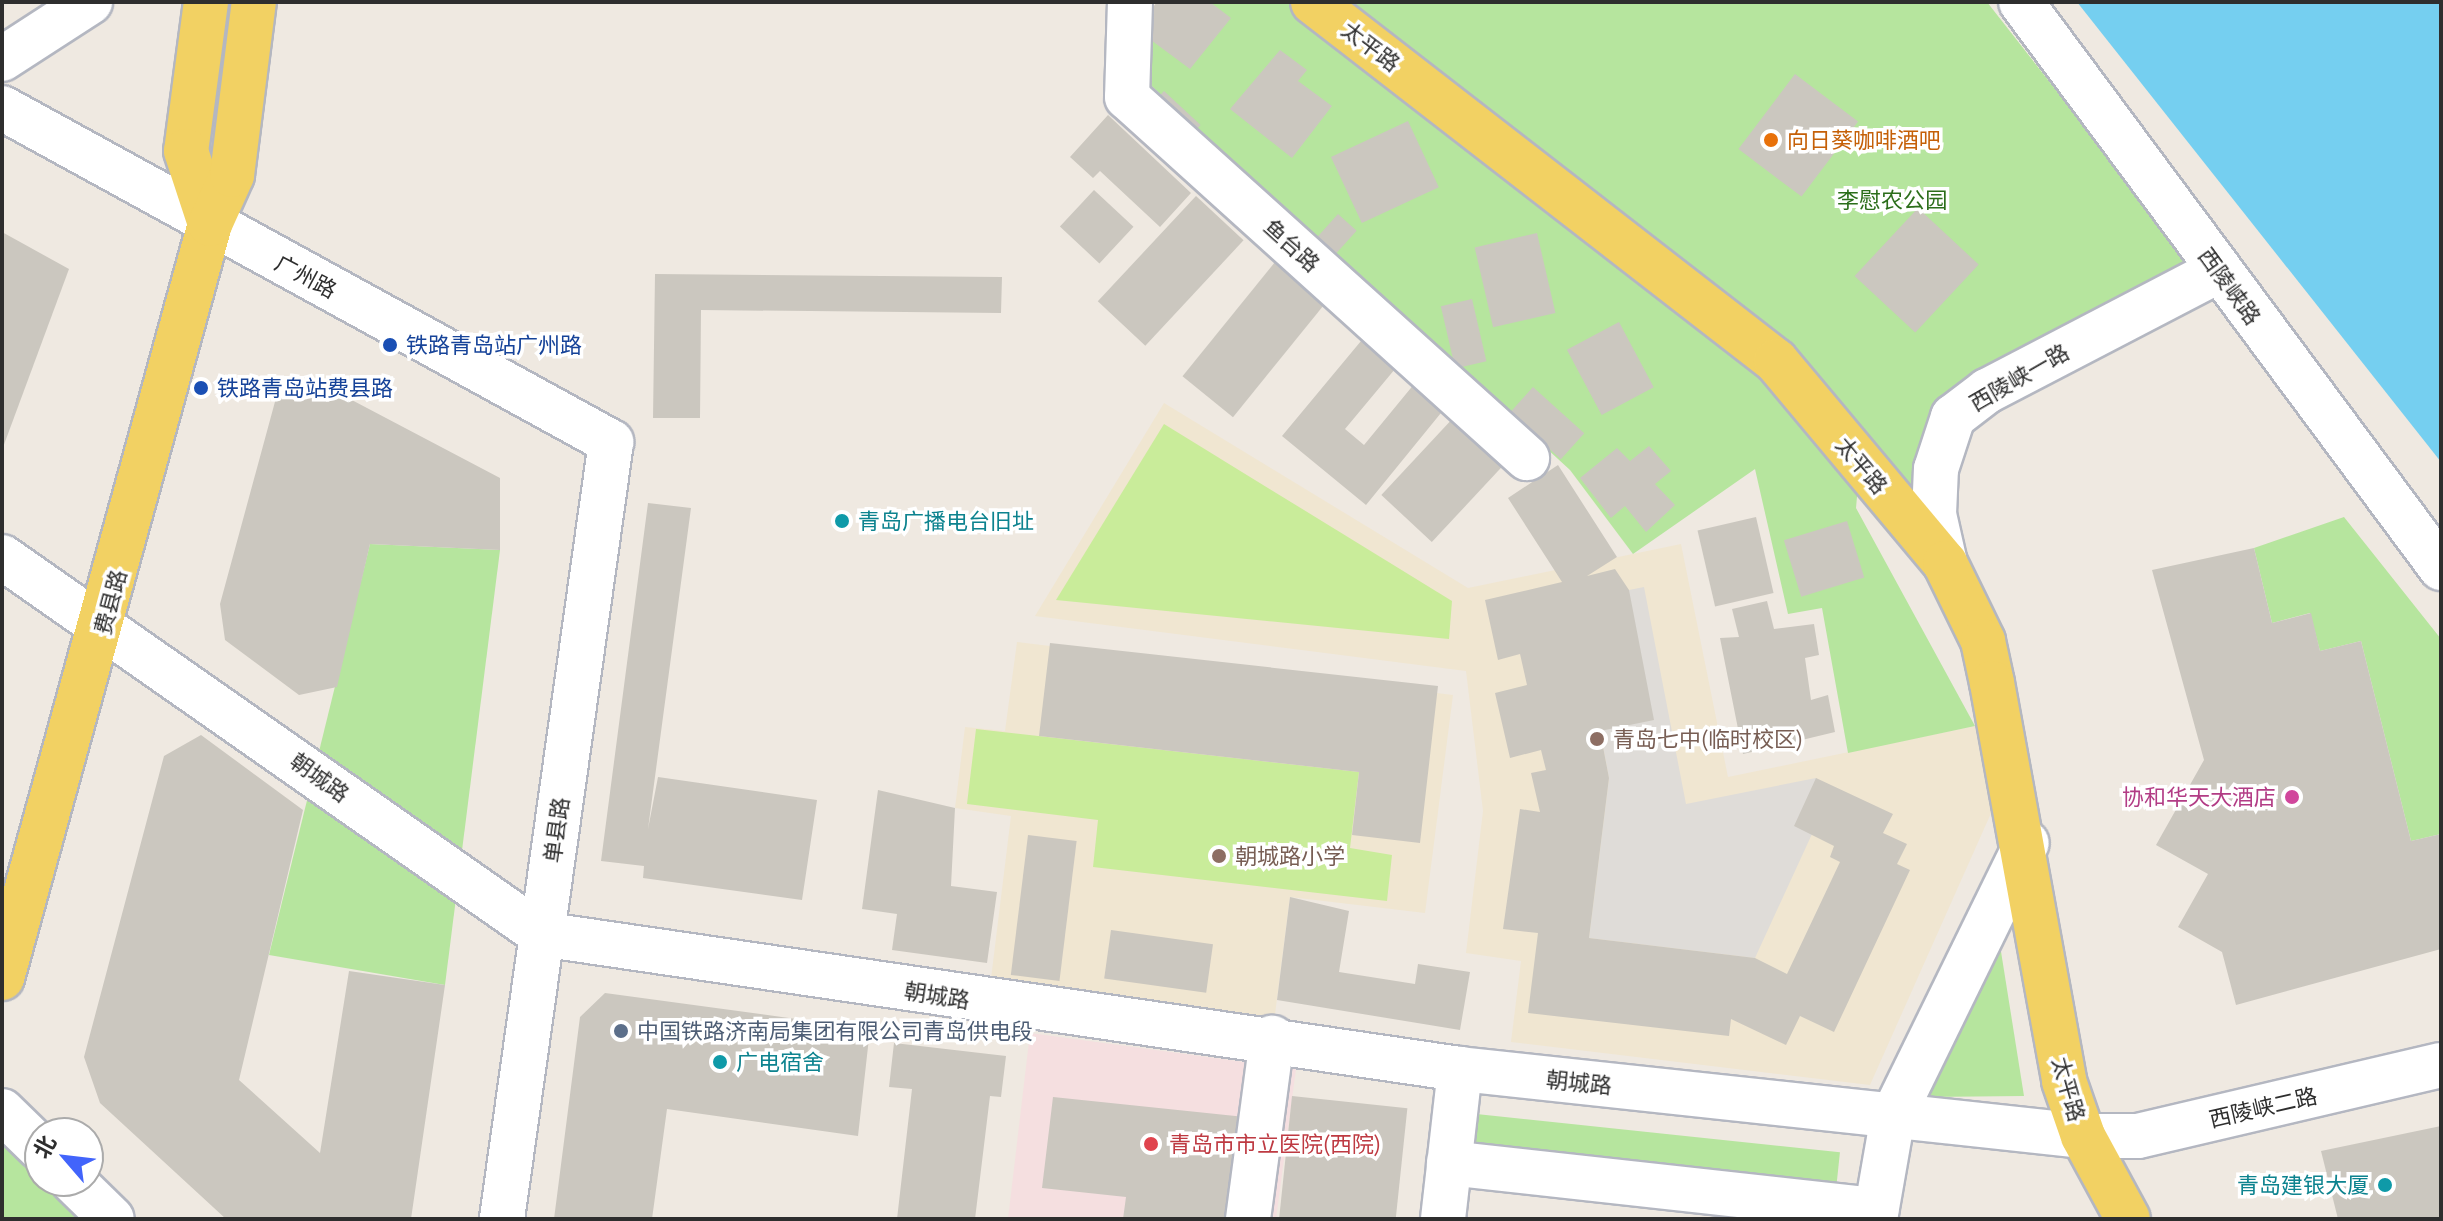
<!DOCTYPE html>
<html>
<head>
<meta charset="utf-8">
<style>
  body { margin:0 }
  #map { position:relative; width:2443px; height:1221px; overflow:hidden; background:#efe9e1; font-family:Ubuntu,"Noto Sans SC",sans-serif }
  div>[style] { position:absolute }
  [style*='--x'] { left:calc(var(--x)*1px); top:calc(var(--y)*1px); width:calc(var(--w)*1px); rotate:calc(var(--a)*1deg) }
  .education>* { inset:0; background:#f0e6d1 }
  .medical>* { inset:0; background:#f5dfe0 }
  .green>* { inset:0; background:#b6e59e; transform-origin:0 0 }
  .pitch>* { inset:0; background:#c9ec9a }
  .plaza>* { inset:0; background:#dfdcd8 }
  .water>* { inset:0; background:#75cff0 }
  .building>* { inset:0; background:#cbc7bf; transform-origin:0 0 }
  .roads { filter:drop-shadow(2px 0 #b4b7c1) drop-shadow(-2px 0 #b4b7c1) drop-shadow(0 2px #b4b7c1) drop-shadow(0 -2px #b4b7c1) }
  .minor>* { height:44px; margin:-22px; padding:0 22px; transform-origin:22px; border-radius:22px; background:#fff }
  .major>* { height:44px; margin:-22px; padding:0 22px; transform-origin:22px; border-radius:22px; background:#f2d163 }
  .dots>* { width:22px; height:22px; translate:-50% -50%; box-sizing:border-box; border:4px solid #fff; border-radius:50% }
  span { translate:-50% -50%; white-space:nowrap; text-align:center; line-height:1.15; -webkit-text-stroke:7px #fff; paint-order:stroke }
  .street-label { font-size:22px; color:#2e2e2e }
  .food-label { font-size:22px; color:#c56008 }
  .left { translate:0 -50%; text-align:left }
  .park-label { font-size:22px; color:#2c6e1b }
  .transit-label { font-size:22px; color:#164399 }
  .culture-label { font-size:22px; color:#0d838f }
  .right { translate:-100% -50%; text-align:right }
  .education-label { font-size:22px; color:#785e54 }
  .hotel-label { font-size:22px; color:#b23c85 }
  .service-label { font-size:22px; color:#4e5e75 }
  .health-label { font-size:22px; color:#be3a42 }
  .frame { position:absolute; inset:0; border:4px solid #2e2e2e; pointer-events:none }
  .north { position:absolute; left:24px; top:1117px; width:80px; height:80px; box-sizing:border-box; background:#fff; border:2px solid #ababab; border-radius:50%; rotate:298deg; font-size:22px; font-weight:700; line-height:32px; text-align:center; color:#2e2e2e }
  .north::after { content:''; display:block; margin:auto; width:28px; height:36px; background:#4264fb; clip-path:polygon(50% 0,100% 100%,50% 72%,0 100%) }
</style>
</head>
<body>
<div id="map">
  <div class="education">
    <div style="clip-path:polygon(1164px 403px,1468px 588px,1681px 544px,1728px 777px,1975px 726px,1992px 811px,1870px 1085px,1511px 1042px,1521px 961px,1466px 953px,1483px 811px,1466px 671px,1035px 616px)"></div>
    <div style="clip-path:polygon(1017px 642px,1453px 695px,1425px 913px,1290px 897px,1272px 1038px,988px 1003px,1011px 816px,955px 808px,965px 727px,1005px 731px)"></div>
  </div>
  <div class="medical">
    <div style="clip-path:polygon(1030px 1033px,1296px 1069px,1276px 1219px,1008px 1219px)"></div>
  </div>
  <div class="green">
    <div style="clip-path:polygon(1159px 2px,1987px 2px,2202px 277px,1987px 391px,1934px 514px,1860px 463px,1856px 508px,1975px 726px,1848px 753px,1822px 608px,1788px 614px,1755px 469px,1633px 554px,1570px 470px,1145px 80px)"></div>
    <div style="clip-path:polygon(2344px 517px,2441px 639px,2441px 834px,2411px 841px,2361px 641px,2320px 651px,2310px 613px,2272px 623px,2254px 548px)"></div>
    <div style="clip-path:polygon(370px 544px,500px 550px,445px 985px,269px 955px)"></div>
    <div style="clip-path:polygon(1999px 939px,2024px 1096px,1926px 1097px)"></div>
    <div style="left:1467px;top:1113px;width:375px;height:46px;rotate:6deg"></div>
    <div style="clip-path:polygon(2px 1127px,40px 1164px,40px 1181px,58px 1181px,97px 1219px,2px 1219px)"></div>
  </div>
  <div class="pitch">
    <div style="clip-path:polygon(1164px 424px,1452px 601px,1449px 639px,1056px 600px)"></div>
    <div style="clip-path:polygon(976px 729px,1359px 772px,1350px 848px,1392px 855px,1387px 901px,1093px 867px,1098px 820px,967px 804px)"></div>
  </div>
  <div class="plaza">
    <div style="clip-path:polygon(1644px 587px,1686px 804px,1816px 778px,1812px 834px,1755px 958px,1589px 938px,1609px 778px,1600px 731px,1629px 590px)"></div>
  </div>
  <div class="water">
    <div style="clip-path:polygon(2077px 2px,2441px 2px,2441px 462px)"></div>
  </div>
  <div class="building">
    <div style="clip-path:polygon(1157px 2px,1210px 2px,1231px 18px,1190px 69px,1136px 29px)"></div>
    <div style="clip-path:polygon(1280px 50px,1307px 70px,1298px 81px,1332px 106px,1292px 158px,1230px 109px)"></div>
    <div style="left:1795px;top:74px;width:79px;height:94px;rotate:37deg"></div>
    <div style="left:1164px;top:91px;width:50px;height:21px;rotate:43deg"></div>
    <div style="clip-path:polygon(1108px 115px,1191px 193px,1160px 227px,1100px 171px,1093px 178px,1070px 157px)"></div>
    <div style="left:1408px;top:121px;width:73px;height:85px;rotate:65deg"></div>
    <div style="left:1094px;top:190px;width:54px;height:50px;rotate:43deg"></div>
    <div style="left:1196px;top:196px;width:65px;height:144px;rotate:43deg"></div>
    <div style="left:1918px;top:208px;width:83px;height:93px;rotate:43deg"></div>
    <div style="left:1338px;top:214px;width:25px;height:46px;rotate:42deg"></div>
    <div style="clip-path:polygon(2px 232px,69px 269px,2px 450px)"></div>
    <div style="left:1537px;top:233px;width:82px;height:64px;rotate:77deg"></div>
    <div style="left:1275px;top:262px;width:65px;height:147px;rotate:39deg"></div>
    <div style="clip-path:polygon(655px 274px,1002px 277px,1001px 313px,701px 310px,700px 418px,653px 418px)"></div>
    <div style="left:1472px;top:299px;width:64px;height:32px;rotate:77deg"></div>
    <div style="left:1619px;top:322px;width:74px;height:59px;rotate:62deg"></div>
    <div style="clip-path:polygon(1361px 341px,1395px 369px,1345px 429px,1364px 445px,1415px 383px,1445px 408px,1366px 505px,1282px 436px)"></div>
    <div style="clip-path:polygon(310px 378px,500px 478px,500px 550px,370px 544px,337px 687px,299px 695px,225px 640px,220px 604px,276px 398px)"></div>
    <div style="left:1533px;top:387px;width:69px;height:35px;rotate:42deg"></div>
    <div style="left:1455px;top:416px;width:69px;height:108px;rotate:43deg"></div>
    <div style="clip-path:polygon(1649px 446px,1671px 471px,1655px 484px,1675px 505px,1646px 532px,1625px 506px,1611px 518px,1580px 478px,1617px 448px,1630px 461px)"></div>
    <div style="clip-path:polygon(1558px 465px,1617px 557px,1587px 576px,1615px 569px,1629px 590px,1654px 720px,1600px 731px,1609px 778px,1589px 938px,1755px 958px,1787px 974px,1840px 862px,1830px 857px,1834px 846px,1794px 826px,1816px 778px,1893px 814px,1883px 833px,1907px 844px,1897px 864px,1910px 870px,1834px 1032px,1800px 1016px,1786px 1045px,1731px 1019px,1729px 1036px,1528px 1013px,1538px 933px,1503px 929px,1520px 809px,1540px 812px,1531px 773px,1546px 770px,1541px 750px,1510px 758px,1495px 693px,1527px 685px,1520px 654px,1498px 660px,1485px 600px,1562px 582px,1508px 498px)"></div>
    <div style="clip-path:polygon(648px 503px,691px 508px,648px 829px,658px 777px,817px 800px,802px 900px,643px 878px,644px 866px,601px 861px)"></div>
    <div style="left:1756px;top:517px;width:78px;height:60px;rotate:77deg"></div>
    <div style="left:1847px;top:521px;width:59px;height:66px;rotate:73deg"></div>
    <div style="clip-path:polygon(2254px 548px,2272px 623px,2311px 613px,2320px 651px,2361px 641px,2411px 841px,2441px 834px,2441px 949px,2236px 1005px,2222px 952px,2178px 927px,2208px 874px,2156px 845px,2204px 760px,2152px 570px)"></div>
    <div style="clip-path:polygon(1767px 601px,1774px 629px,1814px 624px,1819px 655px,1805px 658px,1811px 700px,1828px 695px,1835px 732px,1743px 754px,1720px 638px,1739px 637px,1732px 609px)"></div>
    <div style="clip-path:polygon(1050px 643px,1438px 686px,1420px 843px,1352px 835px,1359px 772px,1039px 736px)"></div>
    <div style="clip-path:polygon(201px 735px,303px 810px,239px 1080px,320px 1153px,349px 971px,445px 985px,411px 1219px,226px 1219px,100px 1103px,84px 1057px,164px 756px)"></div>
    <div style="clip-path:polygon(878px 790px,955px 808px,951px 886px,997px 892px,987px 963px,892px 950px,897px 914px,862px 909px)"></div>
    <div style="left:1028px;top:835px;width:49px;height:141px;rotate:7deg"></div>
    <div style="clip-path:polygon(1290px 897px,1349px 911px,1339px 972px,1415px 984px,1418px 964px,1470px 972px,1460px 1030px,1277px 1000px)"></div>
    <div style="left:1111px;top:930px;width:103px;height:49px;rotate:8deg"></div>
    <div style="clip-path:polygon(605px 993px,870px 1029px,858px 1136px,667px 1109px,652px 1219px,554px 1219px,580px 1017px)"></div>
    <div style="clip-path:polygon(894px 1043px,1006px 1056px,1001px 1097px,990px 1096px,975px 1219px,897px 1219px,912px 1089px,889px 1087px)"></div>
    <div style="left:1292px;top:1096px;width:116px;height:124px;rotate:6deg"></div>
    <div style="clip-path:polygon(1053px 1097px,1245px 1117px,1233px 1219px,1123px 1219px,1126px 1197px,1042px 1188px)"></div>
    <div style="clip-path:polygon(2441px 1126px,2441px 1219px,2338px 1219px,2321px 1151px)"></div>
  </div>
  <div class="roads">
    <div class="minor">
      <div style="--x:1130;--y:2;--w:95;--a:91.8"></div>
      <div style="--x:1127;--y:97;--w:539;--a:42.07"></div>
      <div style="--x:2021;--y:2;--w:705;--a:53.42"></div>
      <div style="--x:2;--y:59;--w:105;--a:-32.9"></div>
      <div style="--x:2;--y:108;--w:695;--a:28.74"></div>
      <div style="--x:611;--y:442;--w:785;--a:97.99"></div>
      <div style="--x:2;--y:557;--w:658;--a:34.97"></div>
      <div style="--x:541;--y:934;--w:929;--a:8.36"></div>
      <div style="--x:1460;--y:1069;--w:627;--a:6.14"></div>
      <div style="--x:2083;--y:1136;--w:55;--a:0"></div>
      <div style="--x:2138;--y:1136;--w:311;--a:-13.2"></div>
      <div style="--x:1945;--y:563;--w:50;--a:-102.7"></div>
      <div style="--x:1934;--y:514;--w:45;--a:-87.5"></div>
      <div style="--x:1936;--y:469;--w:55;--a:-71.9"></div>
      <div style="--x:1953;--y:417;--w:43;--a:-37.4"></div>
      <div style="--x:1987;--y:391;--w:262;--a:-27.5"></div>
      <div style="--x:2;--y:1111;--w:53;--a:44.2"></div>
      <div style="--x:1449;--y:1163;--w:430;--a:6.3"></div>
      <div style="--x:73;--y:1181;--w:54;--a:44.3"></div>
      <div style="--x:1248;--y:1219;--w:183;--a:-82.4"></div>
      <div style="--x:1443;--y:1219;--w:151;--a:-83.5"></div>
      <div style="--x:1875;--y:1219;--w:105;--a:-80.1"></div>
      <div style="--x:1893;--y:1116;--w:304;--a:-63.9"></div>
    </div>
    <div class="major">
      <div style="--x:206;--y:2;--w:150;--a:97.6"></div>
      <div style="--x:186;--y:151;--w:77;--a:71.8"></div>
      <div style="--x:1313;--y:2;--w:586;--a:37.79"></div>
      <div style="--x:1776;--y:361;--w:263;--a:50.1"></div>
      <div style="--x:1945;--y:563;--w:87;--a:64"></div>
      <div style="--x:1983;--y:641;--w:43;--a:77.9"></div>
      <div style="--x:1992;--y:683;--w:404;--a:79.7"></div>
      <div style="--x:2064;--y:1081;--w:58;--a:70.9"></div>
      <div style="--x:2083;--y:1136;--w:94;--a:61.5"></div>
      <div style="--x:2;--y:978;--w:782;--a:-74.58"></div>
      <div style="--x:210;--y:224;--w:54;--a:-65.8"></div>
      <div style="--x:232;--y:175;--w:174;--a:-82.8"></div>
    </div>
  </div>
  <div class="dots">
    <div style="left:1771px;top:140px;background:#e8710a"></div>
    <div style="left:390px;top:345px;background:#1a4fb4"></div>
    <div style="left:201px;top:388px;background:#1a4fb4"></div>
    <div style="left:842px;top:521px;background:#0f9aa8"></div>
    <div style="left:1597px;top:739px;background:#8d6e63"></div>
    <div style="left:2292px;top:797px;background:#d1479c"></div>
    <div style="left:1219px;top:856px;background:#8d6e63"></div>
    <div style="left:621px;top:1031px;background:#5c6f8a"></div>
    <div style="left:720px;top:1062px;background:#0f9aa8"></div>
    <div style="left:1151px;top:1144px;background:#e0444e"></div>
    <div style="left:2385px;top:1185px;background:#0f9aa8"></div>
  </div>
  <div class="street-label">
    <span style="left:1371px;top:46px;rotate:37deg">太平路</span>
    <span style="left:1292px;top:245px;rotate:42deg">鱼台路</span>
    <span style="left:306px;top:276px;rotate:28deg">广州路</span>
    <span style="left:2230px;top:286px;rotate:54deg">西陵峡路</span>
    <span style="left:2019px;top:377px;rotate:-30deg">西陵峡一路</span>
    <span style="left:1862px;top:465px;rotate:50deg">太平路</span>
    <span style="left:110px;top:602px;rotate:-75deg">费县路</span>
    <span style="left:320px;top:777px;rotate:36deg">朝城路</span>
    <span style="left:556px;top:830px;rotate:-82deg">单县路</span>
    <span style="left:937px;top:995px;rotate:9deg">朝城路</span>
    <span style="left:1579px;top:1082px;rotate:6deg">朝城路</span>
    <span style="left:2069px;top:1089px;rotate:74deg">太平路</span>
    <span style="left:2263px;top:1107px;rotate:-13deg">西陵峡二路</span>
  </div>
  <div class="food-label">
    <span class="left" style="left:1787px;top:140px">向日葵咖啡酒吧</span>
  </div>
  <div class="park-label">
    <span style="left:1892px;top:200px">李慰农公园</span>
  </div>
  <div class="transit-label">
    <span class="left" style="left:406px;top:345px">铁路青岛站广州路</span>
    <span class="left" style="left:217px;top:388px">铁路青岛站费县路</span>
  </div>
  <div class="culture-label">
    <span class="left" style="left:858px;top:521px">青岛广播电台旧址</span>
    <span class="left" style="left:736px;top:1062px">广电宿舍</span>
    <span class="right" style="left:2369px;top:1185px">青岛建银大厦</span>
  </div>
  <div class="education-label">
    <span class="left" style="left:1613px;top:739px">青岛七中(临时校区)</span>
    <span class="left" style="left:1235px;top:856px">朝城路小学</span>
  </div>
  <div class="hotel-label">
    <span class="right" style="left:2276px;top:797px">协和华天大酒店</span>
  </div>
  <div class="service-label">
    <span class="left" style="left:637px;top:1031px">中国铁路济南局集团有限公司青岛供电段</span>
  </div>
  <div class="health-label">
    <span class="left" style="left:1169px;top:1144px">青岛市市立医院(西院)</span>
  </div>
  <div class="frame"></div>
  <div class="north">北</div>
</div>
</body>
</html>
